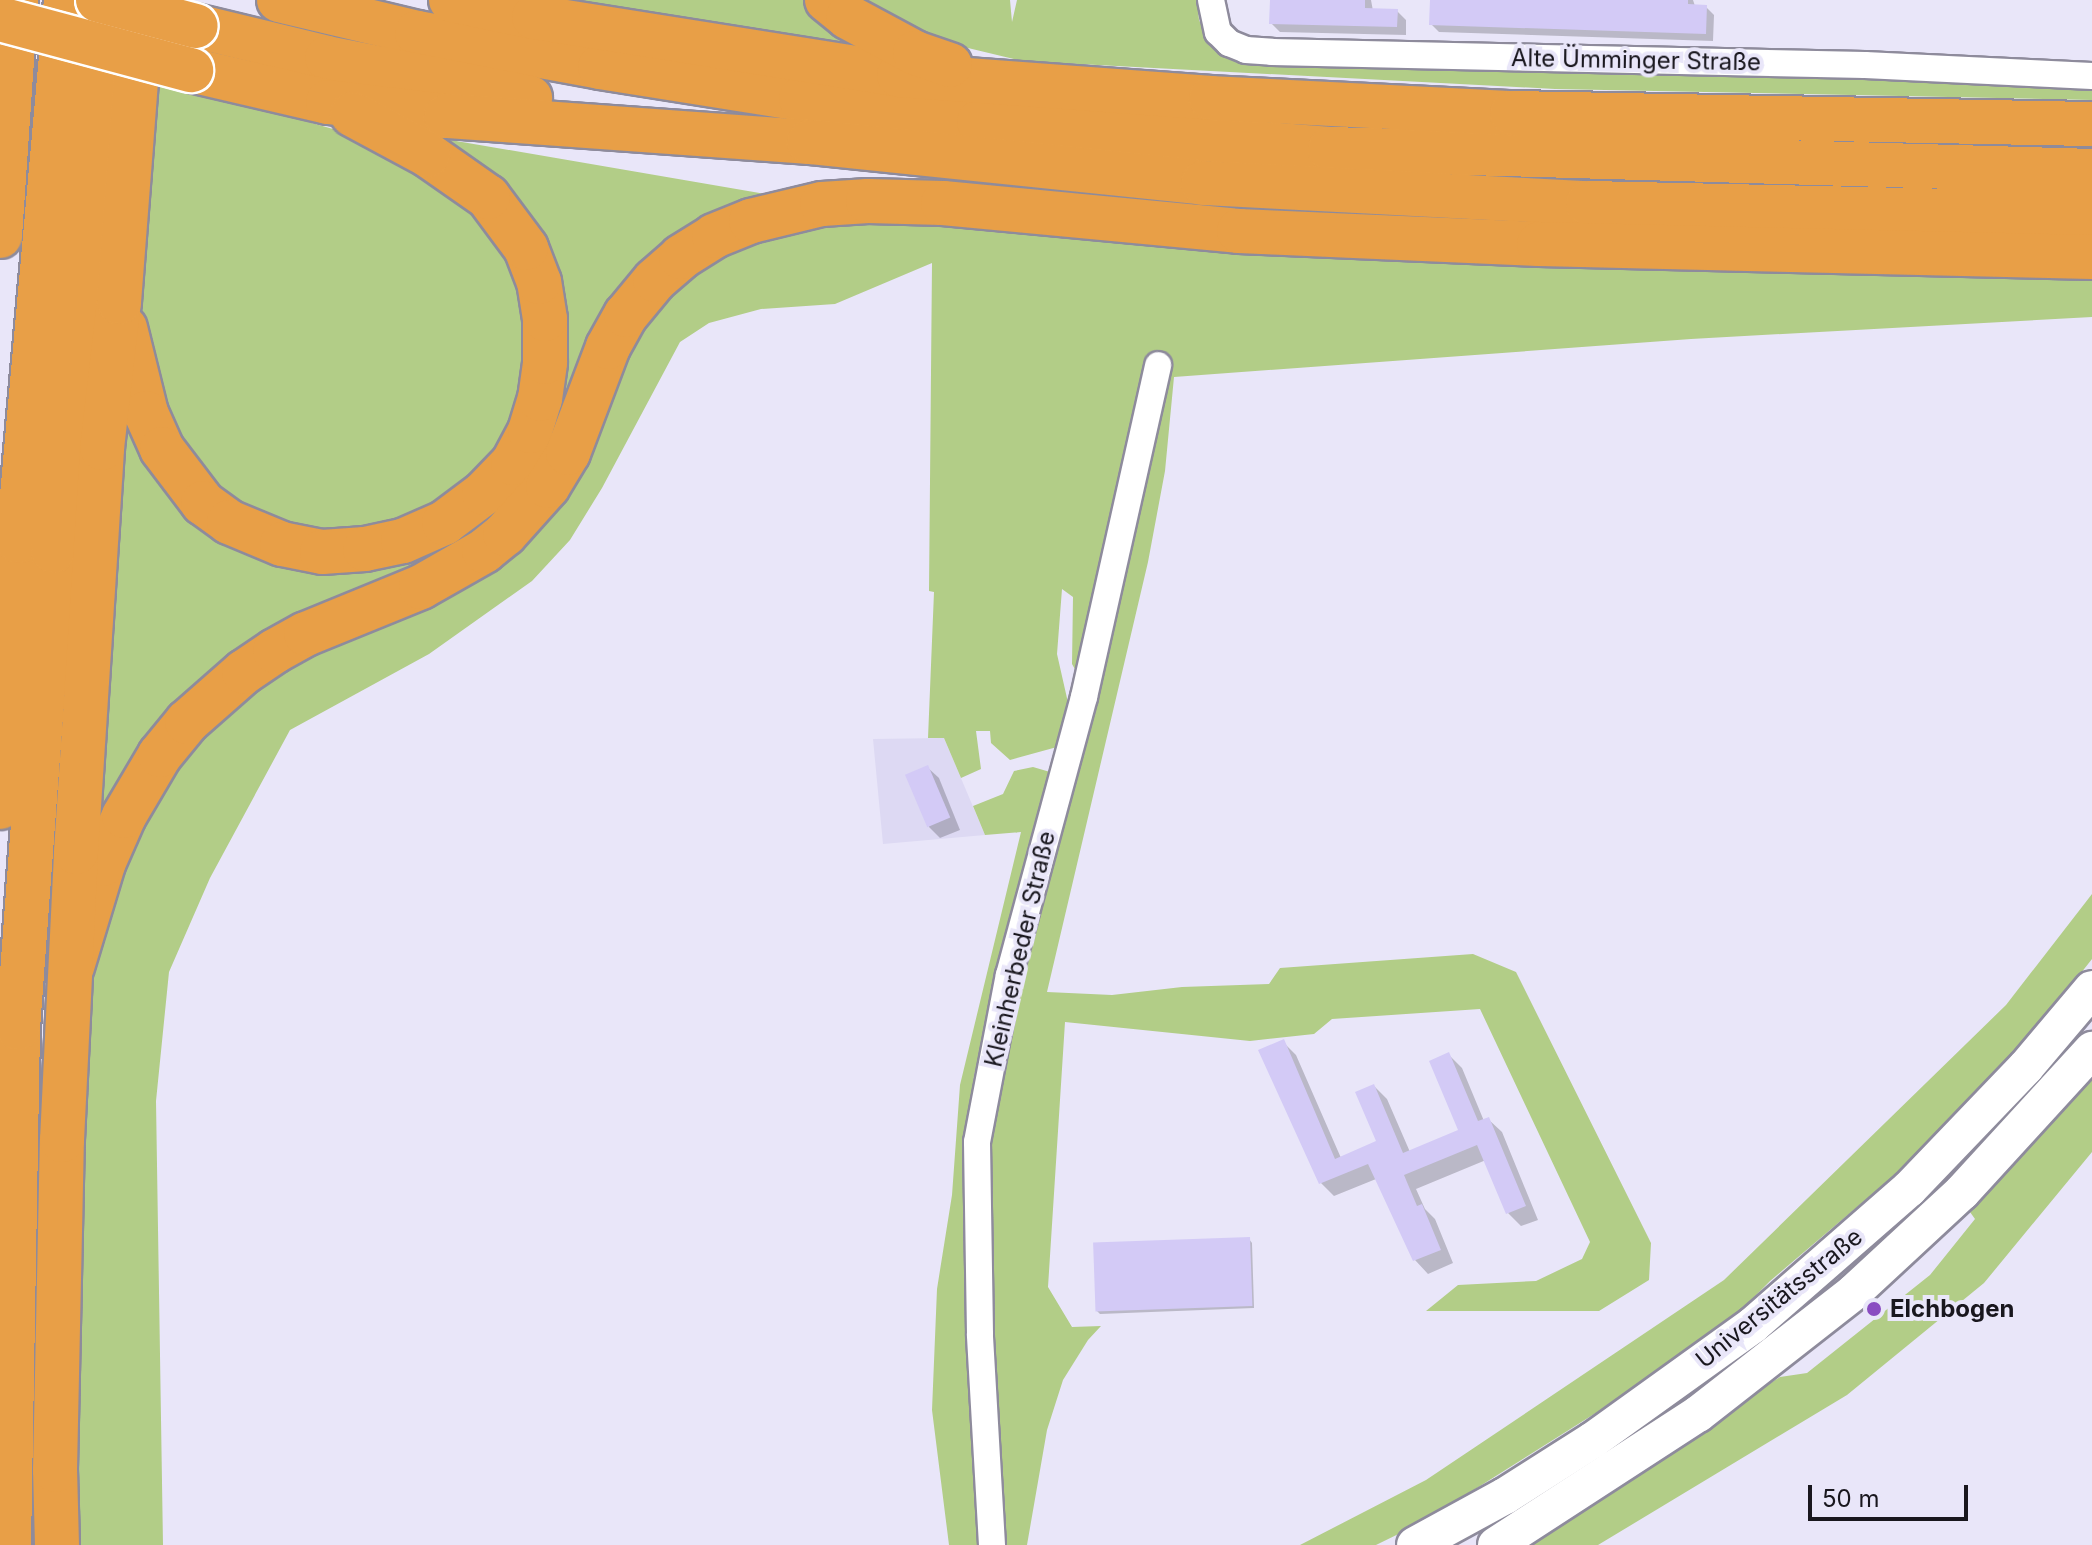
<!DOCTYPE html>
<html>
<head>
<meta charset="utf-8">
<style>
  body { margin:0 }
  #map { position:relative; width:2092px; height:1545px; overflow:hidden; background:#e9e6f9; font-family:Inter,sans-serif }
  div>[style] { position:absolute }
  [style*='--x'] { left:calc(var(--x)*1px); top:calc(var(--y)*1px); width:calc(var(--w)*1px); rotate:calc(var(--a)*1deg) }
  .built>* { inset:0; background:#ddd9f3 }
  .green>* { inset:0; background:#b2cd87 }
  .shadow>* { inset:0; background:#0003 }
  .building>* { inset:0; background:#d3caf6; transform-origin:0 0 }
  .roads { filter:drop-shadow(2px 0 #8e8b9c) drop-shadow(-2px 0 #8e8b9c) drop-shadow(0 2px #8e8b9c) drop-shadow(0 -2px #8e8b9c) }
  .street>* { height:26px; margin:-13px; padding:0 13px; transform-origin:13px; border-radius:13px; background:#fff }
  .secondary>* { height:36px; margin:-18px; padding:0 18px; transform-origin:18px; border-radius:18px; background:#fff }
  .highway>* { height:44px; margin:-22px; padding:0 22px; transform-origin:22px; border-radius:22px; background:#e89f47 }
  .bridges { filter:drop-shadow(2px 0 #fff) drop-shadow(-2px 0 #fff) drop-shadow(0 2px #fff) drop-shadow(0 -2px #fff) }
  .highway-bridge>* { height:44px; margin:-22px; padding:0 22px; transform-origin:22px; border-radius:22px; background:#e89f47 }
  .dots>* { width:22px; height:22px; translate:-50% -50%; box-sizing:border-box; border:4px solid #e9e6f9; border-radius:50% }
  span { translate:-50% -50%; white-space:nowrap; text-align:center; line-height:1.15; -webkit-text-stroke:8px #e9e6f9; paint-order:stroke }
  .street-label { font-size:24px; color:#19171e }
  .poi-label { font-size:24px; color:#19171e; font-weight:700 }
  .left { translate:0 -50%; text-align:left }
  .scale { position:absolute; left:1808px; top:1485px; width:160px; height:36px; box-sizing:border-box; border:4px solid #19171e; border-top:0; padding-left:10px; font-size:24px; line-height:28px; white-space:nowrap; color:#19171e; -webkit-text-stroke:6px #e9e6f9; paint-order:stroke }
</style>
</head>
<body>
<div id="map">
  <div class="built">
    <div style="clip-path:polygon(944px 738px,985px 835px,883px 844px,873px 739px)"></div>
  </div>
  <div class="green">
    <div style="clip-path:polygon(545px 0,805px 0,878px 53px)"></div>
    <div style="clip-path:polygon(859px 0,1010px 0,1012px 22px,1017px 0,1197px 0,1199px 20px,1209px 41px,2092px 86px,2092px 100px,1555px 89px,1022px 61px,968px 48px,886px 17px)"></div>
    <div style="clip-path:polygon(154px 78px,333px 129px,393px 155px,447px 188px,489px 229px,510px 265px,523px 302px,526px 350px,520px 394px,504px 439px,486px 465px,417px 516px,366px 529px,328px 531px,286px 525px,248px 510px,222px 493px,201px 473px,162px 409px,140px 336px,140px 290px)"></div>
    <div style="clip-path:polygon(427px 136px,789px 198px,726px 216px,491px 530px,282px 632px,88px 869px,124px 395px,252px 544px,477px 514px,558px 316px)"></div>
    <div style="clip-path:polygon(839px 217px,2092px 273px,2092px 317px,1691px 339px,1174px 377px,1165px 471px,1148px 562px,1047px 992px,1112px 995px,1182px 987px,1269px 984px,1280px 968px,1473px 954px,1516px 972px,1651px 1243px,1649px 1280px,1599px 1311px,1426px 1311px,1458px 1285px,1536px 1281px,1582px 1259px,1590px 1242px,1480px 1009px,1332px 1019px,1314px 1034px,1250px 1041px,1065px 1022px,1048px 1287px,1072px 1327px,1101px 1326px,1088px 1340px,1063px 1380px,1047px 1430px,1027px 1545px,949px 1545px,932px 1410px,937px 1289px,952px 1195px,960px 1085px,1021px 832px,985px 835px,973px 806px,1003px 794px,1014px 771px,1033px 767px,1050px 772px,974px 1076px,966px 1141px,992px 1109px,1030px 941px,1085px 746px,1096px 669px,1076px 671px,1072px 664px,1073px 597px,1062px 589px,1057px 654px,1069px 707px,1057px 747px,1010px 760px,991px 743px,990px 731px,976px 731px,981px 769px,961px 778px,944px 738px,928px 738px,934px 592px,929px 591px,932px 263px,835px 304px,761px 309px,709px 323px,680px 342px,602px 488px,570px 540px,532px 581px,429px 654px,290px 730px,210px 878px,169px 972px,156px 1101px,163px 1545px,76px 1545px,79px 1241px,91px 980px,105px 914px,139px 820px,196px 735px,268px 672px,448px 590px,626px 344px,700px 259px)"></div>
    <div style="clip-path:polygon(2092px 894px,2092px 959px,2047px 1016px,1923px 1151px,1770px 1281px,1713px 1339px,1423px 1522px,1376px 1545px,1300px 1545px,1426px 1480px,1724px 1280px,2006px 1005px)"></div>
    <div style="clip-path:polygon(2092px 1061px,2092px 1152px,1984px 1283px,1847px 1395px,1598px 1545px,1527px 1545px,1622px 1478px,1780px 1377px,1807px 1373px,1930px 1275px,1975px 1219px,1965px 1205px)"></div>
  </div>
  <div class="shadow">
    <div style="clip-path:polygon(1272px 0,1371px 0,1373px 11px,1397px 11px,1406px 20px,1406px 35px,1280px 32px,1271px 23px)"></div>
    <div style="clip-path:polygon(1432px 0,1693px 0,1695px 6px,1706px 7px,1714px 15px,1713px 41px,1439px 32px,1431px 24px)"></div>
    <div style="clip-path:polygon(927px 767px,939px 778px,960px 830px,940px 838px,929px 827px)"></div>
    <div style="clip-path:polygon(1283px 1042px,1296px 1055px,1341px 1158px,1379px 1142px,1374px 1086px,1387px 1099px,1410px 1152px,1461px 1131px,1449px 1055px,1462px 1068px,1484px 1121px,1488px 1119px,1502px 1132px,1538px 1220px,1521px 1226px,1508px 1213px,1486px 1160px,1416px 1189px,1425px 1209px,1435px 1219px,1453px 1263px,1428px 1274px,1415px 1260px,1376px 1179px,1334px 1196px,1321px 1183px)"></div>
    <div style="clip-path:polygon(1249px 1239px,1252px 1243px,1254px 1308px,1100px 1314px,1097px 1311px)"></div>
  </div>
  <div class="building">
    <div style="clip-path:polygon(1270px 0,1365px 0,1365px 8px,1398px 9px,1397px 27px,1269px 24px)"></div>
    <div style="clip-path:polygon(1430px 0,1688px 0,1688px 4px,1707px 5px,1706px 34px,1429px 25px)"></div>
    <div style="left:928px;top:765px;width:57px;height:25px;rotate:67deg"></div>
    <div style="clip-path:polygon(1284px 1039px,1335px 1159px,1376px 1141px,1355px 1092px,1374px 1084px,1403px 1153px,1458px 1130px,1429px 1061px,1449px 1052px,1478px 1121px,1489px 1117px,1526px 1206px,1506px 1214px,1477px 1145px,1404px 1175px,1417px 1206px,1422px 1204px,1441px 1250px,1413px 1261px,1368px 1164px,1319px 1184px,1258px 1050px)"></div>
    <div style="left:1250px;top:1237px;width:69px;height:157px;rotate:88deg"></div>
  </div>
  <div class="roads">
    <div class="street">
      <div style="--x:1211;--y:0;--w:33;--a:78"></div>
      <div style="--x:1218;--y:32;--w:16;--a:45"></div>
      <div style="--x:1229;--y:43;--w:18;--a:22"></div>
      <div style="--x:1246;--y:50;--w:26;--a:4"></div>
      <div style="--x:1272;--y:52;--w:593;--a:1.26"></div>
      <div style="--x:1865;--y:65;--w:227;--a:2.8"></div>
      <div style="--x:992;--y:1545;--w:211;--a:-93.3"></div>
      <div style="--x:980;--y:1334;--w:192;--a:-90.9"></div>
      <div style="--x:977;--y:1142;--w:170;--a:-79.2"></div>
      <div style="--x:1009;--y:975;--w:288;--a:-74.9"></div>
      <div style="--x:1084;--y:697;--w:340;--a:-77.4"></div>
    </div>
    <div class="secondary">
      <div style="--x:1415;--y:1545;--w:102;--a:-28.6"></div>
      <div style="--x:1505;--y:1496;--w:104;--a:-32.5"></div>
      <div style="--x:1593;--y:1440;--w:197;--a:-35.7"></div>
      <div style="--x:1753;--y:1325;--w:207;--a:-41.1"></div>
      <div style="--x:1909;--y:1189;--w:169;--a:-46.2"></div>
      <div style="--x:2026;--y:1067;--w:102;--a:-49.8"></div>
      <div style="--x:1496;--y:1545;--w:241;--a:-33"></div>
      <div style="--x:1698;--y:1414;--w:198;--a:-38"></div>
      <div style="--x:1854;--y:1292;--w:147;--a:-42.8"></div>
      <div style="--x:1962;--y:1192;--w:193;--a:-47.5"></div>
    </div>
    <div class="highway">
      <div style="--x:279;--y:0;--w:142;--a:13.4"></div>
      <div style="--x:417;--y:33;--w:186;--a:10.5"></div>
      <div style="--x:600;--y:67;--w:204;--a:9"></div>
      <div style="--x:801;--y:99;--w:179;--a:7.4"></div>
      <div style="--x:979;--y:122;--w:352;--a:4.4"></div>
      <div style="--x:1330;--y:149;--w:762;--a:1.65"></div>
      <div style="--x:451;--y:0;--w:85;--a:11.6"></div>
      <div style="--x:534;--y:17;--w:370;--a:9"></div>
      <div style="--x:899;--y:75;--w:313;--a:4.2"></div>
      <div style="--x:1211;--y:98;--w:301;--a:2.9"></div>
      <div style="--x:1512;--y:113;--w:580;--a:1.09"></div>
      <div style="--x:827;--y:0;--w:27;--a:39"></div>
      <div style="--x:848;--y:17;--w:76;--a:28.2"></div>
      <div style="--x:915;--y:53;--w:37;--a:19"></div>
      <div style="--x:196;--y:26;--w:135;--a:13.7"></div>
      <div style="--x:327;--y:58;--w:207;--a:11.1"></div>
      <div style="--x:191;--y:70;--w:141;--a:13.1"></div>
      <div style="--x:328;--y:102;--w:119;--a:6.8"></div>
      <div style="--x:446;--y:116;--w:364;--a:4.1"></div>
      <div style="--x:809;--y:142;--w:396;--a:5.9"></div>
      <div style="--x:1203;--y:183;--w:386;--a:3"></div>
      <div style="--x:1588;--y:203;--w:504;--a:1.25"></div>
      <div style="--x:0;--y:236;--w:237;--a:-86.1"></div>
      <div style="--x:125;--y:328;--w:88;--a:76.1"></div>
      <div style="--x:146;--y:413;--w:39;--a:66"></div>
      <div style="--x:162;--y:449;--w:68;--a:52.8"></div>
      <div style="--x:203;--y:503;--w:32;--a:36"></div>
      <div style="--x:229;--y:522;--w:57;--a:22.5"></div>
      <div style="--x:282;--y:544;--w:41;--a:11.3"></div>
      <div style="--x:322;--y:552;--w:43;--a:-4"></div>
      <div style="--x:365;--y:549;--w:39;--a:-12"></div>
      <div style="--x:403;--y:541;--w:45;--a:-23.7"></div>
      <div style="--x:444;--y:523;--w:50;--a:-36.9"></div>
      <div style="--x:484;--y:493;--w:42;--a:-46"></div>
      <div style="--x:513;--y:463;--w:36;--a:-62"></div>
      <div style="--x:530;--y:431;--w:34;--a:-73"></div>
      <div style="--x:540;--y:399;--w:37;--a:-82"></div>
      <div style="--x:545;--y:362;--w:43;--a:-90"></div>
      <div style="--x:545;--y:319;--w:37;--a:-99"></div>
      <div style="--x:539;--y:282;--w:36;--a:-111"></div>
      <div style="--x:526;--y:248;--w:64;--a:-126.7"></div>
      <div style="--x:488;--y:197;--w:73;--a:-145"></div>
      <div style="--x:428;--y:155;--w:86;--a:-151.7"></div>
      <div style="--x:0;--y:807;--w:267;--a:-86.1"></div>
      <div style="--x:18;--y:541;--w:543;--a:-84.93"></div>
      <div style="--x:72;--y:967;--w:108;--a:-73.2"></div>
      <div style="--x:103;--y:864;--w:52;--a:-66.4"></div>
      <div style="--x:124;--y:816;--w:71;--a:-59.5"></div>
      <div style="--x:160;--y:755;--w:43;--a:-50.7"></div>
      <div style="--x:187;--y:722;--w:76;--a:-41.3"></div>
      <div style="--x:244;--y:672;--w:37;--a:-34"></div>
      <div style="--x:275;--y:651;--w:35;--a:-29"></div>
      <div style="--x:306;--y:634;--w:124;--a:-22.2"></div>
      <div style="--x:421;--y:587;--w:73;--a:-29.7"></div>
      <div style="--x:484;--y:551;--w:27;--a:-39"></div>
      <div style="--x:505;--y:534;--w:64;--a:-48.1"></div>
      <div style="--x:548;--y:486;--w:39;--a:-59"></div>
      <div style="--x:568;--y:453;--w:113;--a:-69.3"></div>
      <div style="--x:608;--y:347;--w:37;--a:-61"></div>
      <div style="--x:626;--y:315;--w:45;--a:-50.4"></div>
      <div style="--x:655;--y:280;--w:35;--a:-41"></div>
      <div style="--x:681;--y:257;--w:39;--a:-32"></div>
      <div style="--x:714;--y:236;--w:40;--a:-22"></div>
      <div style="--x:751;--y:221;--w:73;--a:-13.5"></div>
      <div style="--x:822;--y:204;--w:46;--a:-3.7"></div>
      <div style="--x:868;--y:201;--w:75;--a:1.5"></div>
      <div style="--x:943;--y:203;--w:297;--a:5.4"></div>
      <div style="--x:1239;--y:231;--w:300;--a:2.5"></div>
      <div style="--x:1539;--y:244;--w:553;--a:1.35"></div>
      <div style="--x:9;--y:1545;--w:517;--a:-89"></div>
      <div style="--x:18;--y:1028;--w:478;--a:-85.8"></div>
      <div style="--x:53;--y:551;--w:546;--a:-84.75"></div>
      <div style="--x:57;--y:1545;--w:75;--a:-91.5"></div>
      <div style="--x:55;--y:1470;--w:330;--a:-88.8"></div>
      <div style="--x:62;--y:1140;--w:288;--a:-87.2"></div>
      <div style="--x:76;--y:852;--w:405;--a:-86.3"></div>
      <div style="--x:102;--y:448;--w:147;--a:-83.4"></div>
      <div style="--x:119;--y:302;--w:284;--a:-85.6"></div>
    </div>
  </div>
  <div class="bridges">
    <div class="highway-bridge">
      <div style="--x:98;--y:0;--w:101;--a:14.9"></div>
      <div style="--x:0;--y:19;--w:198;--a:15"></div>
    </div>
  </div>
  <div class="dots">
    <div style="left:1874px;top:1309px;background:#8a4cc1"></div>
  </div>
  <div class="street-label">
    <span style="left:1636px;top:60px;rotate:1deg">Alte Ümminger Straße</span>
    <span style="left:1020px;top:949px;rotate:-77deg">Kleinherbeder Straße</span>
    <span style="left:1779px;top:1298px;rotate:-39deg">Universitätsstraße</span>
  </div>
  <div class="poi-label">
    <span class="left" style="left:1890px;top:1309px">Elchbogen</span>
  </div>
  <div class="scale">50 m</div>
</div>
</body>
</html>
